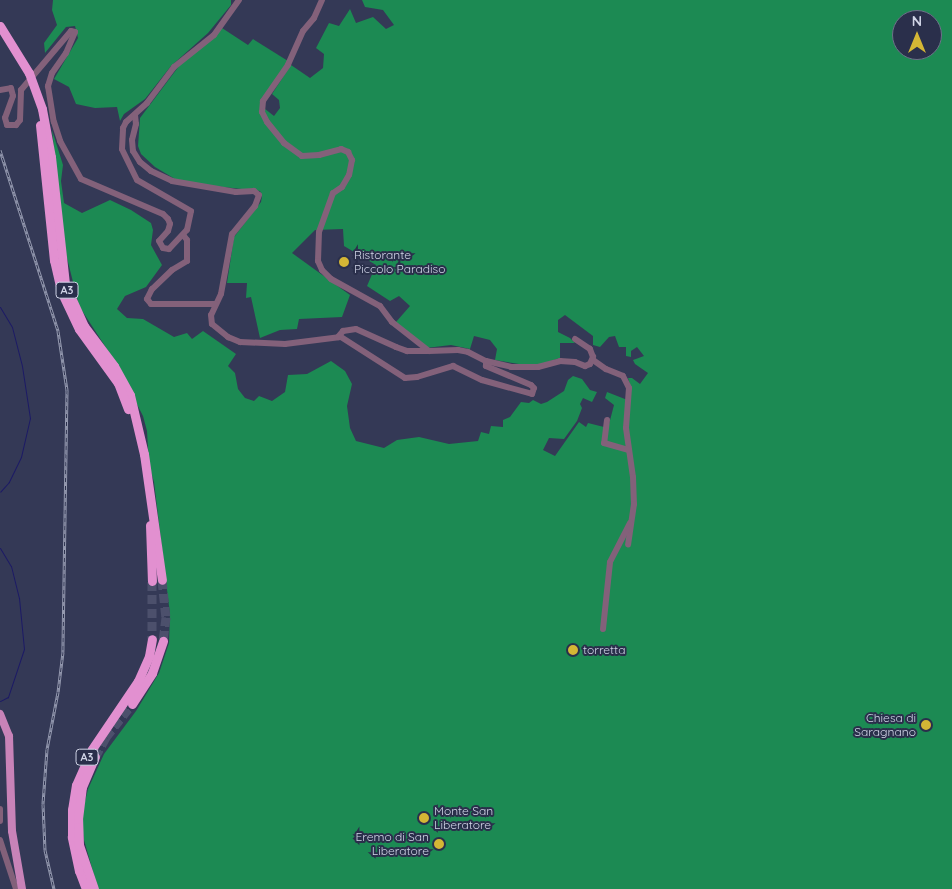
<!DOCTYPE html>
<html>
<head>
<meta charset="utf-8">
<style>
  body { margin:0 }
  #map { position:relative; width:952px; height:889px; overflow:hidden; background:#343956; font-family:Quicksand,sans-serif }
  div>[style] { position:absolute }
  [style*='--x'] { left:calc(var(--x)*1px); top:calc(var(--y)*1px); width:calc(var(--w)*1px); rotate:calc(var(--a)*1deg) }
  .forest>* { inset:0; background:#1c8a53 }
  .stream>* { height:1px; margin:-0.5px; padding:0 0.5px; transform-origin:0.5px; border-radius:0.5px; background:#1c1a66 }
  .highway-tunnel>* { height:9px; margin-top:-4.5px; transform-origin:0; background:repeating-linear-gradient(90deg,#4c506c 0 9px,transparent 0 13.5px) }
  .minor>* { height:6px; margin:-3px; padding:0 3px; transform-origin:3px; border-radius:3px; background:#83617a }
  .major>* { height:8px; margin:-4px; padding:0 4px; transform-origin:4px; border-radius:4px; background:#c883b8 }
  .highway>* { height:9px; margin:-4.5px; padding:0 4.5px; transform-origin:4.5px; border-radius:4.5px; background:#e290d0 }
  .rail>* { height:3px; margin-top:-1.5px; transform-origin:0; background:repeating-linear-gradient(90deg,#2a2f4b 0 4px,#9499af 0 8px); box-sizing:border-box; border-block:1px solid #9499af }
  .highway-bridge>* { height:9px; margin:-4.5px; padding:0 4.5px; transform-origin:4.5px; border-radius:4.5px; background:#e290d0 }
  .dots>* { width:14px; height:14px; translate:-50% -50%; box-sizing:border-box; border:2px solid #2a2f4b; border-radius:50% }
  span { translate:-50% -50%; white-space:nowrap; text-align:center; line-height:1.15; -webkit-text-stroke:4px #2a2f4b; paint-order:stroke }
  .shield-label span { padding:1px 4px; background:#2a2f4b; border:1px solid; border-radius:4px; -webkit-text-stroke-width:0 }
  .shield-label { font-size:11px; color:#d1d5e7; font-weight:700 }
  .poi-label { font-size:12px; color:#d1d5e7 }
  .left { translate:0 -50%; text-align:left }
  .right { translate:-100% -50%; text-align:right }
  .north { position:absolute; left:892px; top:10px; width:50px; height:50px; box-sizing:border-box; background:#2a2f4b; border:1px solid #6d7189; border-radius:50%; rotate:0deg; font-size:14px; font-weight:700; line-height:20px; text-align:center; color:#d1d5e7 }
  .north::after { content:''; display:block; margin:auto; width:18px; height:22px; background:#d4b635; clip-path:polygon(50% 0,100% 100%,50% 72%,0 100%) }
</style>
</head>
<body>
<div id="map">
  <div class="forest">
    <div style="clip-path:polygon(53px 0,231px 0,231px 5px,208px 33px,171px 66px,145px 99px,124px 114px,120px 121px,117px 107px,95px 108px,76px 104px,69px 87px,54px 79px,78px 38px,75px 26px,66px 27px,45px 53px,44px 43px,57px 25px,52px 10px)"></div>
    <div style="clip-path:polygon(evenodd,362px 0,952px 0,952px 889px,98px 889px,84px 840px,81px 818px,88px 789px,104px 754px,136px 711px,159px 673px,169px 643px,170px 614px,154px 482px,149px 465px,147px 431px,143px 416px,116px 363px,79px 306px,66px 254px,52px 130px,63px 165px,61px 181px,64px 203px,82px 213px,110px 200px,131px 210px,151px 223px,153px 230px,151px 245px,162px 265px,146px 287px,125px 296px,117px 309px,127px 318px,143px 319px,174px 337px,187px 333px,192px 339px,203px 331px,236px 354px,228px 366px,235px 373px,238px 389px,245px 398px,254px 401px,259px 396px,272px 401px,285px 392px,288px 375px,307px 374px,331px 361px,345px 371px,352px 384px,347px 406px,350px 428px,356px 441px,384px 448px,397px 440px,419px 437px,449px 444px,478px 441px,481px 432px,489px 434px,491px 426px,503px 427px,503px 420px,510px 417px,521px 402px,529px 403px,533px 400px,541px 404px,547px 402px,564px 391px,568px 380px,573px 376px,582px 379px,590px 390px,597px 392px,592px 402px,583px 398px,580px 404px,582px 408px,577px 421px,564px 439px,549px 438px,543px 450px,555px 456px,579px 422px,586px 427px,588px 423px,608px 428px,614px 405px,605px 398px,607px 392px,630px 401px,631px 388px,628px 378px,632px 378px,640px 384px,648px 373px,635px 364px,633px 360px,644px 356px,637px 347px,631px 351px,631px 357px,626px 356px,626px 347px,619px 347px,615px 336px,609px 337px,600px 347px,593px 345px,593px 336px,565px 315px,558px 320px,558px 332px,570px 338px,575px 343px,560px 343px,560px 358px,542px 364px,519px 364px,495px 360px,497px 349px,490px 340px,474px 336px,470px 349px,451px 345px,426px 348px,396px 322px,410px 306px,399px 296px,390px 301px,367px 286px,376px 265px,344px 246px,343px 229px,315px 230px,292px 253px,350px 295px,342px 317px,299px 319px,297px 329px,280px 330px,260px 338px,251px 297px,246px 298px,247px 283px,227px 283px,234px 237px,261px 202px,262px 196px,260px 191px,204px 185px,175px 179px,155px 167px,141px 154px,138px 146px,140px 118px,179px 66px,222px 28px,248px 45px,253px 39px,288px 61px,260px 105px,274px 116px,280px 108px,279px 100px,272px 94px,291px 65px,310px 78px,323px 68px,324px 54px,316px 48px,329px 23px,339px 26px,350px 9px,356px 23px,373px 17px,386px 29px,394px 25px,383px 10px,365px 7px,362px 0,902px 20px,932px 20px,932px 50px,902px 50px,902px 20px)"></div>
  </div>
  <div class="stream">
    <div style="--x:0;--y:307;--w:23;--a:59"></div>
    <div style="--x:12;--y:327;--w:40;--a:75.6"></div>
    <div style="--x:22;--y:366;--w:53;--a:81.3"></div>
    <div style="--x:30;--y:418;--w:40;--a:103"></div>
    <div style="--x:21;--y:457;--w:28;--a:116"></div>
    <div style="--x:9;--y:482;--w:13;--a:132"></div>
    <div style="--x:0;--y:548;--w:21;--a:59"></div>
    <div style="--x:11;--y:566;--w:33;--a:76"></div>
    <div style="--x:19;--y:598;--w:51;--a:84.4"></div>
    <div style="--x:24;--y:649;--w:51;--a:108.4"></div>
    <div style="--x:8;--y:697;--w:9;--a:153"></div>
  </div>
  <div class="highway-tunnel">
    <div style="--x:162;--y:580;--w:37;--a:84"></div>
    <div style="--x:166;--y:617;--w:24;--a:97"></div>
    <div style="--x:152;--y:581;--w:58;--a:90"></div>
    <div style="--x:95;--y:757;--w:23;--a:-61"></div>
    <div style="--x:106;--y:737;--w:42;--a:-51.8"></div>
  </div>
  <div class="minor">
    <div style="--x:322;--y:0;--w:20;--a:114"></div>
    <div style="--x:314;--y:18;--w:17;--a:130"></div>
    <div style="--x:303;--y:31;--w:37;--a:114"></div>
    <div style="--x:288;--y:65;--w:44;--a:124.8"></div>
    <div style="--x:263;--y:101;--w:11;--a:95"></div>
    <div style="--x:262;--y:112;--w:11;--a:63"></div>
    <div style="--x:267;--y:122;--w:27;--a:51"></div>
    <div style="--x:284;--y:143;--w:22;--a:36"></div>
    <div style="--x:302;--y:156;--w:17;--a:-3"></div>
    <div style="--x:319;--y:155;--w:23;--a:-15"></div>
    <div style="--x:341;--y:149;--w:8;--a:23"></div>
    <div style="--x:348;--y:152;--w:9;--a:63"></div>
    <div style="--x:352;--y:160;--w:15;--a:101"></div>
    <div style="--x:349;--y:175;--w:14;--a:120"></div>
    <div style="--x:342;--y:187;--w:11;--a:146"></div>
    <div style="--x:333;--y:193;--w:41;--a:109.7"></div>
    <div style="--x:319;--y:232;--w:29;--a:92"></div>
    <div style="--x:318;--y:261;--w:10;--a:66"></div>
    <div style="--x:322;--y:270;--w:13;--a:45"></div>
    <div style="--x:331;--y:279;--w:56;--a:28.9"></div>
    <div style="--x:380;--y:306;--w:20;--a:53"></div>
    <div style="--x:392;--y:322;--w:47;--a:38.1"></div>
    <div style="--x:429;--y:351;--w:29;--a:-2"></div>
    <div style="--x:458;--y:350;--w:10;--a:11"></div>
    <div style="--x:468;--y:352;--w:20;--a:27"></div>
    <div style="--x:0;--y:90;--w:11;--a:-10"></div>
    <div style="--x:11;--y:88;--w:8;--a:76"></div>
    <div style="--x:13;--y:96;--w:23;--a:110"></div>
    <div style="--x:5;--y:118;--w:7;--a:74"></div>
    <div style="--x:7;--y:125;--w:9;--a:0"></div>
    <div style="--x:16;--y:125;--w:6;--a:-51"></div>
    <div style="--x:20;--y:120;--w:30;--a:-88"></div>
    <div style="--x:21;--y:90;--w:77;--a:-49.7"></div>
    <div style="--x:71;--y:31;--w:4;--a:14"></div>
    <div style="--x:75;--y:32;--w:23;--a:113"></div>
    <div style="--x:66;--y:53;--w:24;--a:125"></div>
    <div style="--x:52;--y:73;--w:14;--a:107"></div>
    <div style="--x:48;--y:86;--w:36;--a:81"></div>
    <div style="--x:54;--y:122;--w:20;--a:72"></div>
    <div style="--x:60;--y:141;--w:43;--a:61.1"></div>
    <div style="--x:81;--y:179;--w:89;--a:23.1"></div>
    <div style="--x:163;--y:214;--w:7;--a:45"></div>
    <div style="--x:168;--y:219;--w:5;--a:68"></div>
    <div style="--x:170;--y:224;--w:7;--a:106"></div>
    <div style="--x:168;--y:231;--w:13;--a:132"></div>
    <div style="--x:159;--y:241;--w:8;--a:60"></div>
    <div style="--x:163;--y:248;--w:6;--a:9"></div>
    <div style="--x:169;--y:249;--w:26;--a:-47"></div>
    <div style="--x:187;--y:230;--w:19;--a:-78"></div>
    <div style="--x:191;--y:211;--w:62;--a:-150.1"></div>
    <div style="--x:137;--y:180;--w:34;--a:-116"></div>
    <div style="--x:122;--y:149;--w:21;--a:-87"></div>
    <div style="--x:123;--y:128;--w:7;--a:-63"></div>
    <div style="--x:126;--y:122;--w:28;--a:-42"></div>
    <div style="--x:147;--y:103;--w:45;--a:-53.1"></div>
    <div style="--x:174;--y:67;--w:51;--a:-38.7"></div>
    <div style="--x:214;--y:35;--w:43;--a:-54.5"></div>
    <div style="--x:135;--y:115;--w:9;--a:84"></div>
    <div style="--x:136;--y:124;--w:16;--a:104"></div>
    <div style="--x:132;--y:140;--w:11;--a:85"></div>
    <div style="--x:133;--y:151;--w:13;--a:58"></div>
    <div style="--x:140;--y:162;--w:14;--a:39"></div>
    <div style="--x:151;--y:171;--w:23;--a:25"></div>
    <div style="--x:172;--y:181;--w:65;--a:9.8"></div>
    <div style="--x:236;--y:192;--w:18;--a:-3"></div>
    <div style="--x:254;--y:191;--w:6;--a:39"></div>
    <div style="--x:259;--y:195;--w:12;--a:110"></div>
    <div style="--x:255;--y:206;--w:36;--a:129"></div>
    <div style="--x:232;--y:234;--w:61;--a:100.4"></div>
    <div style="--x:221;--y:294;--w:23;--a:115"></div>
    <div style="--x:211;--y:315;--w:9;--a:84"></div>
    <div style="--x:212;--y:324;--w:21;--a:39"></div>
    <div style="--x:228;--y:337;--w:13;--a:23"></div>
    <div style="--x:240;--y:342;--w:45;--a:2.5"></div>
    <div style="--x:285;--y:344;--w:56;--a:-7.1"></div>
    <div style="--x:341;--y:337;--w:76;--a:32.6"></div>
    <div style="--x:405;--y:378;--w:12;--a:-5"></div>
    <div style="--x:417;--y:377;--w:38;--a:-17"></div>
    <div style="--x:453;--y:366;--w:32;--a:26"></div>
    <div style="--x:482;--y:380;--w:52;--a:15.6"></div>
    <div style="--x:532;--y:394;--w:6;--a:-72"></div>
    <div style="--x:534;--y:388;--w:4;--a:-135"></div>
    <div style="--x:531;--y:385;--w:49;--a:-157.1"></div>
    <div style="--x:486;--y:366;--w:5;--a:-90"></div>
    <div style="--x:486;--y:361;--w:26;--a:13"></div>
    <div style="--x:511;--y:367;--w:27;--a:0"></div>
    <div style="--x:538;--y:367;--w:23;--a:-15"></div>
    <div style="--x:560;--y:361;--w:15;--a:4"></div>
    <div style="--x:575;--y:362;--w:11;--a:22"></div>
    <div style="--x:585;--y:366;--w:5;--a:-22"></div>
    <div style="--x:590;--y:364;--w:8;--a:-67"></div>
    <div style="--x:593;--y:357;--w:9;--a:-111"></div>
    <div style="--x:590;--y:349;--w:18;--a:-146"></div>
    <div style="--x:184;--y:236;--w:5;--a:53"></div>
    <div style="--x:187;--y:240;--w:21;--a:90"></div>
    <div style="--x:187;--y:261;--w:17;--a:149"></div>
    <div style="--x:172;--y:270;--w:28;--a:136"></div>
    <div style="--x:152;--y:289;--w:11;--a:117"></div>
    <div style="--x:147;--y:299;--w:6;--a:51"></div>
    <div style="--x:151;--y:304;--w:64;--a:0"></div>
    <div style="--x:338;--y:337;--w:8;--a:-50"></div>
    <div style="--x:343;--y:331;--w:13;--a:-9"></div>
    <div style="--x:356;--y:329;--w:44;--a:24.2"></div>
    <div style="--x:396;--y:347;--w:12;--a:20"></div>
    <div style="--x:407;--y:351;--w:20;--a:0"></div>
    <div style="--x:593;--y:360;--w:16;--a:35"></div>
    <div style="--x:606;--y:369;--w:18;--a:22"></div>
    <div style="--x:623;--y:376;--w:13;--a:63"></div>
    <div style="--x:629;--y:388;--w:40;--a:94.3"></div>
    <div style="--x:626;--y:428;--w:49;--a:81.9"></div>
    <div style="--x:633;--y:477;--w:27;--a:88"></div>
    <div style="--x:634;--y:504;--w:41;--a:98.3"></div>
    <div style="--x:607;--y:420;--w:23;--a:97"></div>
    <div style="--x:604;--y:443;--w:25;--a:16"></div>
    <div style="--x:603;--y:629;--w:67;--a:-84"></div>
    <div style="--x:610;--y:562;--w:44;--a:-62.9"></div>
    <div style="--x:0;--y:809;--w:12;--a:90"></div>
    <div style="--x:0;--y:840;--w:52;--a:71.9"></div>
  </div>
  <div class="major">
    <div style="--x:0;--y:714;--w:24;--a:68"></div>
    <div style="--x:9;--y:736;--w:95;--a:88.2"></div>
    <div style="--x:12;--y:831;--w:59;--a:80.2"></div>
  </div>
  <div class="highway">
    <div style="--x:42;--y:109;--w:49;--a:79.4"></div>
    <div style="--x:51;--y:157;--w:128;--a:83.7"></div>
    <div style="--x:65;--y:284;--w:46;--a:65.7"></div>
    <div style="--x:84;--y:326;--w:50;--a:53.1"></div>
    <div style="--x:114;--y:366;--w:33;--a:61"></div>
    <div style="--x:130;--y:395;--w:61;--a:76.7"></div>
    <div style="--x:144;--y:454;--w:127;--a:81.9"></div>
    <div style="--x:40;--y:125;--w:136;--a:84.1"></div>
    <div style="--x:54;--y:260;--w:32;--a:77"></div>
    <div style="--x:61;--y:291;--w:42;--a:64.7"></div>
    <div style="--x:79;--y:329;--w:67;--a:54.2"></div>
    <div style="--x:118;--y:383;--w:28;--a:69"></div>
    <div style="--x:150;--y:525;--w:56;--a:88"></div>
    <div style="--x:132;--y:704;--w:37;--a:-57"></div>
    <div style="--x:152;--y:673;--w:34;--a:-71"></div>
    <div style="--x:86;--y:889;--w:19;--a:-111"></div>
    <div style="--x:79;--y:871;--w:35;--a:-102"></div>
    <div style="--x:72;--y:837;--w:27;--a:-90"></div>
    <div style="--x:72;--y:810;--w:25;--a:-81"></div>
    <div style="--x:76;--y:785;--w:39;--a:-66"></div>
    <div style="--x:92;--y:749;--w:82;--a:-55.9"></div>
    <div style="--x:138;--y:681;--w:27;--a:-66"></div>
    <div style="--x:149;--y:656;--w:17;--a:-80"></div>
    <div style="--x:94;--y:889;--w:46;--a:-108.8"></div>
    <div style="--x:79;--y:845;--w:26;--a:-92"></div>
    <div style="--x:78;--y:819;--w:32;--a:-83"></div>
    <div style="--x:82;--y:787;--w:33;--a:-67"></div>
  </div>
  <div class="rail">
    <div style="--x:0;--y:150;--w:190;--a:72.2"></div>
    <div style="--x:58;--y:331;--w:60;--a:81.3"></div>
    <div style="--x:67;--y:390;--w:262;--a:90.9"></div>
    <div style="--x:63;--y:652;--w:40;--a:97.1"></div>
    <div style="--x:58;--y:692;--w:58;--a:100.9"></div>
    <div style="--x:47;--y:749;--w:55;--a:94.2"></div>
    <div style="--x:43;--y:804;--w:46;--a:87.5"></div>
    <div style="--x:45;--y:850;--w:40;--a:77"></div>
  </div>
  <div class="highway-bridge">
    <div style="--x:0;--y:26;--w:55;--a:58.3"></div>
    <div style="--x:29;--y:73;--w:38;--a:70"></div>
  </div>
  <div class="dots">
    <div style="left:344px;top:262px;background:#d4b635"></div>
    <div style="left:573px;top:650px;background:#d4b635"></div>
    <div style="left:926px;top:725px;background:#d4b635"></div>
    <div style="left:424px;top:818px;background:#d4b635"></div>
    <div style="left:439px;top:844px;background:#d4b635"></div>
  </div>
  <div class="shield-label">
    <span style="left:67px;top:290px">A3</span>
    <span style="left:87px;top:757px">A3</span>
  </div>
  <div class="poi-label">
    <span class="left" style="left:354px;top:262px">Ristorante<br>Piccolo Paradiso</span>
    <span class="left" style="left:583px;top:650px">torretta</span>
    <span class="right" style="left:916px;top:725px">Chiesa di<br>Saragnano</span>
    <span class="left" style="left:434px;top:818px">Monte San<br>Liberatore</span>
    <span class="right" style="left:429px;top:844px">Eremo di San<br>Liberatore</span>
  </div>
  <div class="north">N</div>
</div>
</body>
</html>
